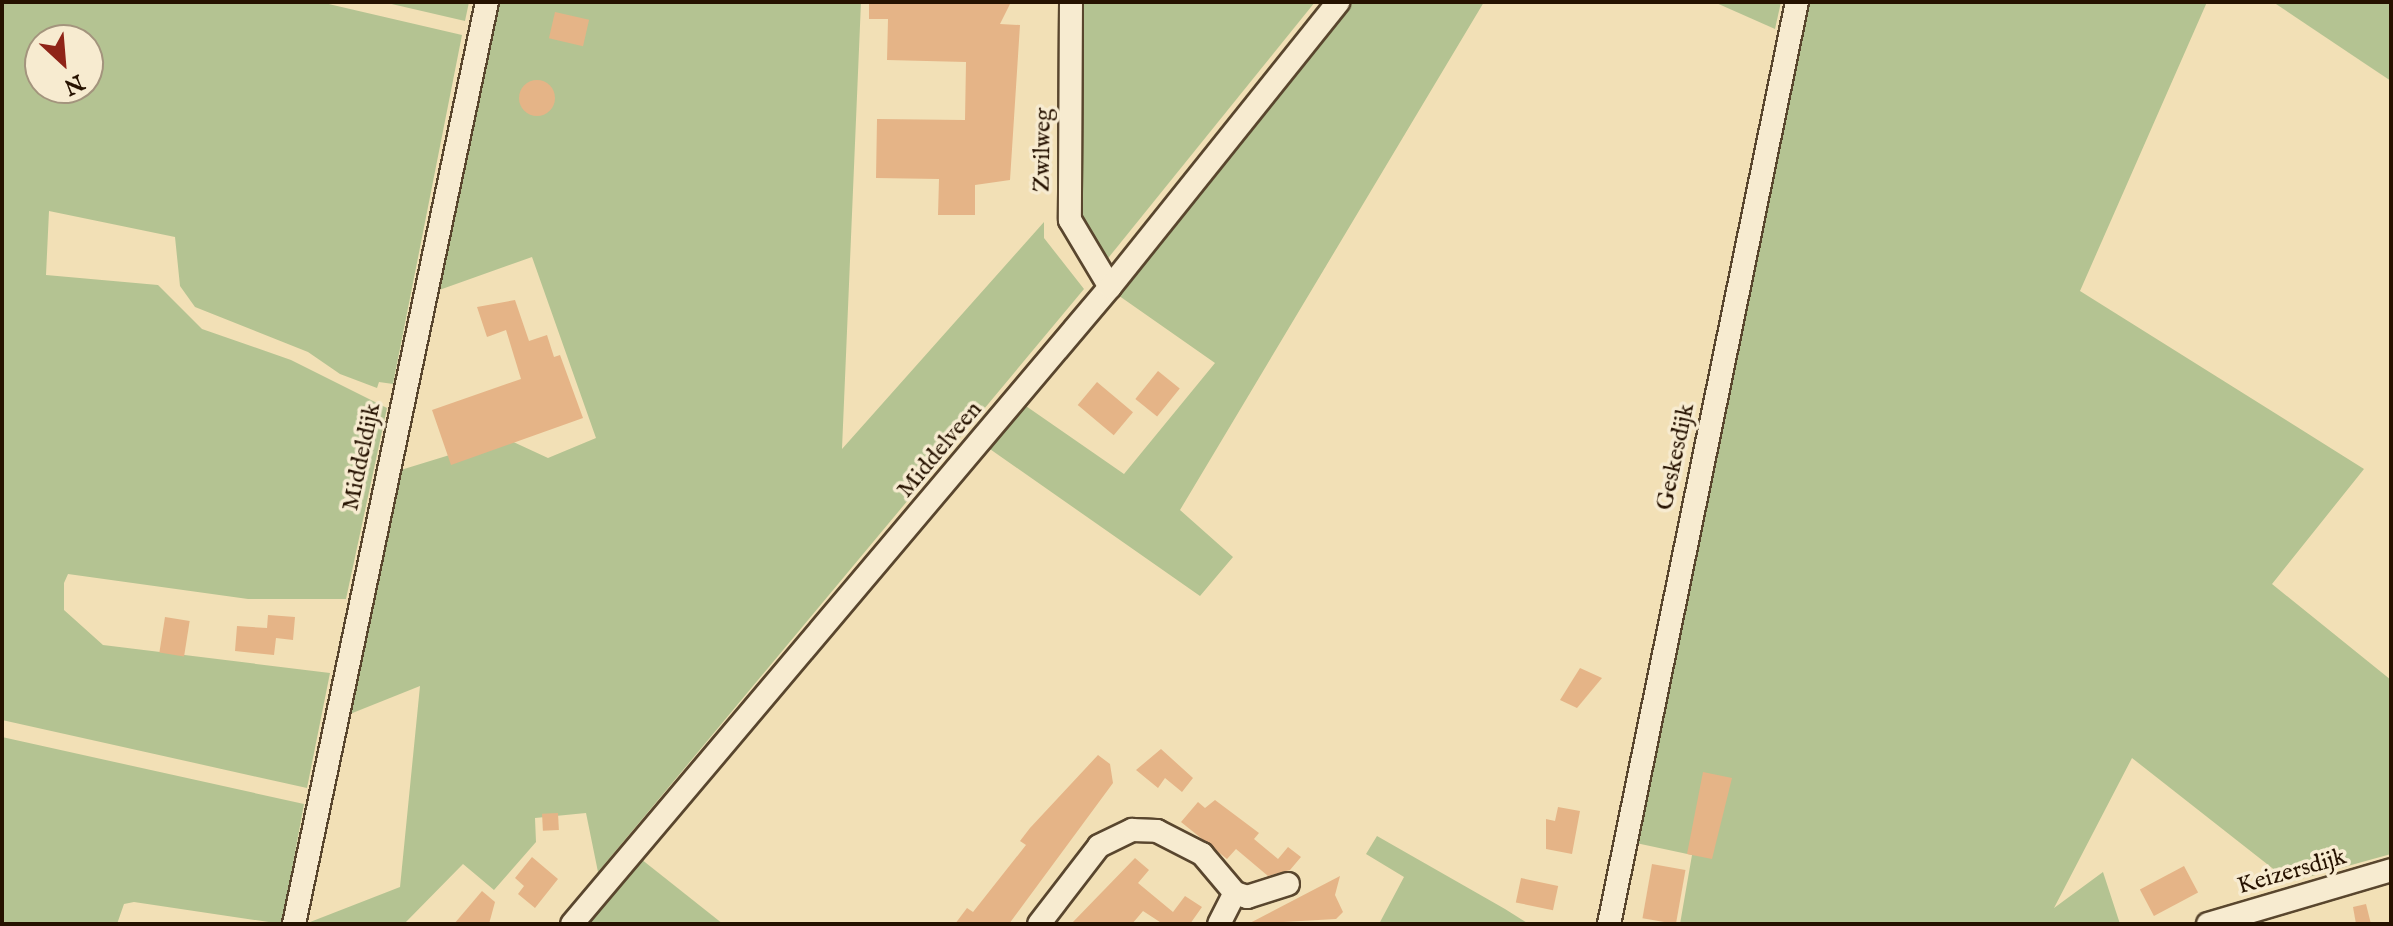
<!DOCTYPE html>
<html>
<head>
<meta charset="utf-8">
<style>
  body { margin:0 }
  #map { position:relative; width:2393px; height:926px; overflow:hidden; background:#f2e0b6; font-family:"IM FELL English",serif }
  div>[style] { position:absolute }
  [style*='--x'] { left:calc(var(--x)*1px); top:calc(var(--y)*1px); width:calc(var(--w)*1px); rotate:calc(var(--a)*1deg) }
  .green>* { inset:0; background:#b4c392 }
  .building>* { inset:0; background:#e5b487; transform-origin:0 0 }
  .round { border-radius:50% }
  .roads { filter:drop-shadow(2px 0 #59462e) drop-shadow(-2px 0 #59462e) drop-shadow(0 2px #59462e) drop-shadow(0 -2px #59462e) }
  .street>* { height:22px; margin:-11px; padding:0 11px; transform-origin:11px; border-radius:11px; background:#f7ebd0 }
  span { translate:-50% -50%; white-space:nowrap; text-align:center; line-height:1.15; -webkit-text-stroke:7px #f7ebd0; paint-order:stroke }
  .street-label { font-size:24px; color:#261200 }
  .frame { position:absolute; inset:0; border:4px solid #261200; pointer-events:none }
  .north { position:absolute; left:24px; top:24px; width:80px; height:80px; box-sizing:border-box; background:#f7ebd0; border:2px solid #a3947d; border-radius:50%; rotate:154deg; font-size:22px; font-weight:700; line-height:32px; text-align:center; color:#261200 }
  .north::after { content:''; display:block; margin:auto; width:28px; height:36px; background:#8f2418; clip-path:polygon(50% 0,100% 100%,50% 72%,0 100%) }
</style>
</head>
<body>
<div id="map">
  <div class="green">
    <div style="clip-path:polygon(evenodd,2px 2px,320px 2px,462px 35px,393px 384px,379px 382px,377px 388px,340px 374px,308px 352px,195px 307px,180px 286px,175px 237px,49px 211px,46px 275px,158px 285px,202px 329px,291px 360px,387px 408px,346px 599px,248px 599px,68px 574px,64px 583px,64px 610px,103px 645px,330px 673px,307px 788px,2px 720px,2px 2px,40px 40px,88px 40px,88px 88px,40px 88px,40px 40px)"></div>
    <div style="clip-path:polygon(383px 2px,469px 2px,465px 21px)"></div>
    <div style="clip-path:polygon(492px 2px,861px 2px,842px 449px,1044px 222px,1044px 238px,1084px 289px,598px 872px,586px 813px,535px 818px,536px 842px,494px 890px,463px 864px,404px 924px,305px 924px,400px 887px,420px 686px,340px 718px,391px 473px,505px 438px,548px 458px,596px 438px,532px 257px,428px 294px)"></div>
    <div style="clip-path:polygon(1082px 2px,1315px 2px,1105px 262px,1084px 239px,1078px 204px)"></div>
    <div style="clip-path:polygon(1350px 2px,1484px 2px,1180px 510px,1233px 557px,1200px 596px,987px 447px,1023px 404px,1124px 474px,1215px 363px,1115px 293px)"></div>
    <div style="clip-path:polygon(1714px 2px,1781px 2px,1775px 29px)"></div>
    <div style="clip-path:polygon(1802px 2px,2207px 2px,2080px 291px,2364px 469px,2272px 584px,2391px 680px,2391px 854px,2290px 882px,2132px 758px,2054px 908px,2103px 872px,2120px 924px,1680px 924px,1692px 855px,1636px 843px)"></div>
    <div style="clip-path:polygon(2273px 2px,2391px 2px,2391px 81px,2367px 65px)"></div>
    <div style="clip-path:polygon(2px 737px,304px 804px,282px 924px,134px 902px,124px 904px,117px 924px,2px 924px)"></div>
    <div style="clip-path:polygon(1377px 836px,1505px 909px,1529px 924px,1379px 924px,1404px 877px,1366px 854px)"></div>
    <div style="clip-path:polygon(641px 859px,723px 924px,586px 924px)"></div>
  </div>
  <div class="building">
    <div style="clip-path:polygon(869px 2px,1011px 2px,1000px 24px,1020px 25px,1010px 180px,975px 185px,975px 215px,938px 215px,939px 179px,876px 178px,877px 119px,965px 120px,966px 62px,887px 60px,888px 19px,869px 19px)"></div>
    <div style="left:555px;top:12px;width:35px;height:27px;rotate:13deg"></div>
    <div class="round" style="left:519px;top:80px;width:36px;height:36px"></div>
    <div style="clip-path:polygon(515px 300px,529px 341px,547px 335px,554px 357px,560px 355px,583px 418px,451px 465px,432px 410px,521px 379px,506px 330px,487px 337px,477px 307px)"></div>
    <div style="left:1158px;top:371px;width:28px;height:36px;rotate:39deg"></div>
    <div style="left:1097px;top:382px;width:47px;height:30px;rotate:40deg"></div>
    <div style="clip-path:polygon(268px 615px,295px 617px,293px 640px,276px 638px,274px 655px,235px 651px,237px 626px,267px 628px)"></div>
    <div style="left:165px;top:617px;width:25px;height:36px;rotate:9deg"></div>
    <div style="clip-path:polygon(1580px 668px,1602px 678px,1577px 708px,1560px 700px)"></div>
    <div style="clip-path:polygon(1161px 749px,1193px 778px,1182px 792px,1165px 778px,1158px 788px,1136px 770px)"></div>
    <div style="clip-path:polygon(1098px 755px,1110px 764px,1113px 783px,1009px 924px,955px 924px,967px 908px,973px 912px,1026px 845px,1020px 841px,1030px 828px)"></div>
    <div style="clip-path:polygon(1703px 772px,1732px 778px,1712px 859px,1687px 854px)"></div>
    <div style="clip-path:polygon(1215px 800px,1259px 833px,1254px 839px,1278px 859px,1288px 847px,1301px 857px,1290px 870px,1268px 876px,1236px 849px,1227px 859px,1181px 822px,1198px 802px,1205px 808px)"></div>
    <div style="clip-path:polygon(1558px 807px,1580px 811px,1572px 854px,1546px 849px,1546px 819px,1555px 821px)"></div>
    <div style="left:558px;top:813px;width:17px;height:16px;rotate:87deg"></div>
    <div style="clip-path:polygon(532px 857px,558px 879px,535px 908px,518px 894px,524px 886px,515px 878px)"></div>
    <div style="clip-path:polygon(1135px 858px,1149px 870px,1138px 883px,1173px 912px,1185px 896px,1202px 907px,1190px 924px,1163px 924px,1143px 911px,1132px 924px,1071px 924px)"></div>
    <div style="left:1652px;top:864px;width:34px;height:55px;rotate:10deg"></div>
    <div style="left:2184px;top:866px;width:30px;height:50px;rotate:62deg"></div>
    <div style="clip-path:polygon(1340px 876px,1335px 895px,1343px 912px,1336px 919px,1248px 924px)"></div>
    <div style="left:1521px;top:878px;width:38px;height:25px;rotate:12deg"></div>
    <div style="clip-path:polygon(482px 891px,495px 902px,489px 924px,454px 924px)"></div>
    <div style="clip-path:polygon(2366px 904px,2371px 924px,2356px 924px,2353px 907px)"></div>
  </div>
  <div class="roads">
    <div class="street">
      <div style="--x:1071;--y:2;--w:218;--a:90.3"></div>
      <div style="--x:1070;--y:220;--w:78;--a:59.2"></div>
      <div style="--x:294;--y:924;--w:942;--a:-78.18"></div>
      <div style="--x:572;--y:924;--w:834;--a:-49.82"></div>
      <div style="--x:1110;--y:287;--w:365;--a:-51.3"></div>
      <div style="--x:1039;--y:924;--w:98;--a:-52.4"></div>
      <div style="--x:1099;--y:846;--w:37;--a:-26"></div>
      <div style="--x:1132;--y:830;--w:25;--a:2"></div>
      <div style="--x:1157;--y:831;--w:51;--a:27.1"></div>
      <div style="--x:1202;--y:854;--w:51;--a:49.8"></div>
      <div style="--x:1235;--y:893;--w:13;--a:18"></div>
      <div style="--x:1247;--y:897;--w:43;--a:-17.6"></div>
      <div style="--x:1219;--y:924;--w:35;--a:-63"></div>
      <div style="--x:1609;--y:924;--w:941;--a:-78.48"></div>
      <div style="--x:2208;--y:924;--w:191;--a:-16.4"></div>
    </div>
  </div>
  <div class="street-label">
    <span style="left:1043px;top:150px;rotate:-89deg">Zwilweg</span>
    <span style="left:940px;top:450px;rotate:-50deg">Middelveen</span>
    <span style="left:362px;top:457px;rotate:-78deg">Middeldijk</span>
    <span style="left:1676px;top:457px;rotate:-78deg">Geskesdijk</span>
    <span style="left:2292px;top:872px;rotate:-16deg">Keizersdijk</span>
  </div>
  <div class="frame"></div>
  <div class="north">N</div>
</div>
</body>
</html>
